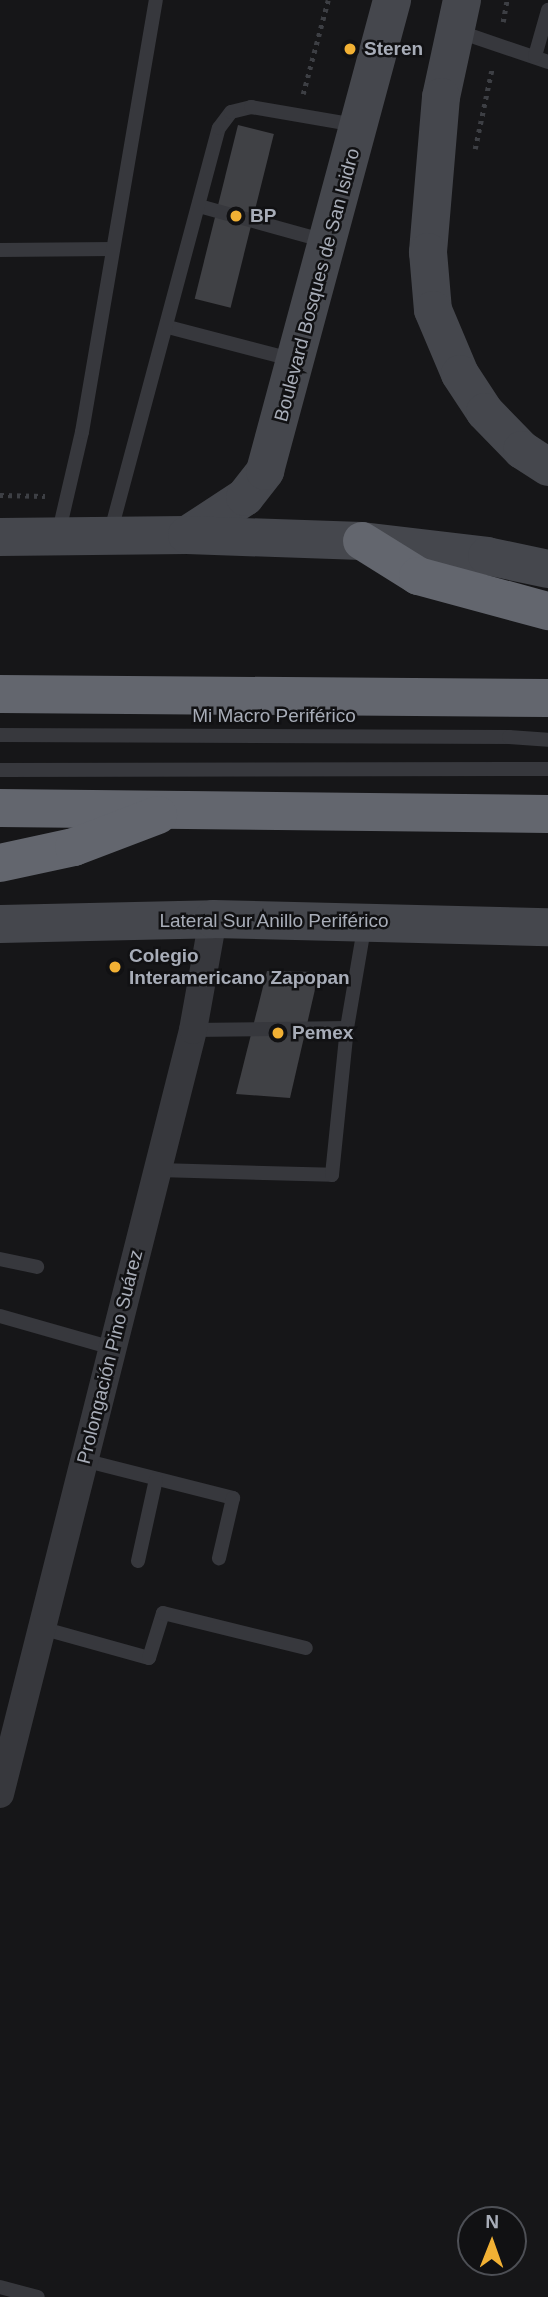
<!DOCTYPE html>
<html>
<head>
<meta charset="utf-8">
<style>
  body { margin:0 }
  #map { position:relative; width:548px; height:2297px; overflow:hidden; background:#161618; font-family:Helvetica,sans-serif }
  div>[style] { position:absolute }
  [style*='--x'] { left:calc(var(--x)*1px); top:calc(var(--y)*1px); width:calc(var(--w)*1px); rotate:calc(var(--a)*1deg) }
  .building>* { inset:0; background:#404145; transform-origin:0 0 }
  .path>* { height:4.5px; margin-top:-2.25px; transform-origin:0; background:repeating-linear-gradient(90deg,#3d3f44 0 3.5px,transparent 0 8.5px) }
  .lane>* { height:14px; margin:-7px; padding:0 7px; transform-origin:7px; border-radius:7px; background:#37383d }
  .street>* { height:28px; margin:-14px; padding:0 14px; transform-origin:14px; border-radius:14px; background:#37383d }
  .secondary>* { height:38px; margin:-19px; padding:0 19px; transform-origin:19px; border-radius:19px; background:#45474d }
  .highway>* { height:38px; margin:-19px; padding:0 19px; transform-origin:19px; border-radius:19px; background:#63666e }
  .dots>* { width:19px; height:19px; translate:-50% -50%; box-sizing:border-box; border:4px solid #111113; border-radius:50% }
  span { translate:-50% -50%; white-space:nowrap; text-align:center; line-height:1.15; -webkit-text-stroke:5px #111113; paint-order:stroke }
  .poi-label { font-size:19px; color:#a8adb8; font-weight:700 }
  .left { translate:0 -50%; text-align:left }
  .street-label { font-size:19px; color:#a8adb8 }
  .north { position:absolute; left:457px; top:2206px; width:70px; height:70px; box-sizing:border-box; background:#111113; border:2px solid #4d4f55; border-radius:50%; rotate:1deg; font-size:19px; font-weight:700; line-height:28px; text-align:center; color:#a8adb8 }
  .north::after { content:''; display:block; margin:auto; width:24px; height:32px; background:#f2b134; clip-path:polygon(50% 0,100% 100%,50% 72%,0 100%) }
</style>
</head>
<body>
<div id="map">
  <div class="building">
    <div style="left:238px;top:125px;width:37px;height:179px;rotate:14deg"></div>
    <div style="clip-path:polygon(267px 971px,319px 972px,290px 1098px,236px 1094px)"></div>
  </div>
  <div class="path">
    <div style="--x:503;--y:22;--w:22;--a:-80"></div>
    <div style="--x:303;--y:94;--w:97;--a:-75.1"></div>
    <div style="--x:475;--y:149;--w:83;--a:-78.1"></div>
    <div style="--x:0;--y:495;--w:45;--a:1.3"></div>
  </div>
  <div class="lane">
    <div style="--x:457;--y:31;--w:96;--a:18.8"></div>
    <div style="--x:535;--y:56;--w:48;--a:-74.2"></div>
    <div style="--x:199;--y:206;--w:131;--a:15.5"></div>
    <div style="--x:0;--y:250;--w:113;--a:-0.5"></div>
    <div style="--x:168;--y:327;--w:131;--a:14.6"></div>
    <div style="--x:110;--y:534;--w:420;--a:-75"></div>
    <div style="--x:219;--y:128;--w:20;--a:-53"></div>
    <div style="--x:231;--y:112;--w:21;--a:-14"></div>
    <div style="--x:251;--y:107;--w:107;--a:9.7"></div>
    <div style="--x:58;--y:535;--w:106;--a:-76.9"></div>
    <div style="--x:82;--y:432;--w:438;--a:-80.3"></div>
    <div style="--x:0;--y:735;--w:509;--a:0.23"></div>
    <div style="--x:509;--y:737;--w:39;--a:4"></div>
    <div style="--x:0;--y:770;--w:548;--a:-0.1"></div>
    <div style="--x:193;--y:1030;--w:154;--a:-0.7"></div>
    <div style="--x:347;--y:1028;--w:107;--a:-80.3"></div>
    <div style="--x:158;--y:1170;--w:174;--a:1.6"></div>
    <div style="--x:332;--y:1175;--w:148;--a:-84.2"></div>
    <div style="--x:0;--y:1259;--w:38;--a:12"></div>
    <div style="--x:0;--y:1316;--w:116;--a:15.9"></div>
    <div style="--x:83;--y:1460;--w:155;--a:14.2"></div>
    <div style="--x:233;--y:1498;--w:62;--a:103.1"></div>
    <div style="--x:138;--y:1561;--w:84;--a:-77.6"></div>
    <div style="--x:41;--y:1628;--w:112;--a:15.5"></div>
    <div style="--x:149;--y:1658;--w:47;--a:-72.7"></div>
    <div style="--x:163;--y:1613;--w:147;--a:13.8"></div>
    <div style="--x:0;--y:2287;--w:39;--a:15"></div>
  </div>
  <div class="street">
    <div style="--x:0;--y:1794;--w:788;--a:-75.82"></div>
    <div style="--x:193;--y:1030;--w:113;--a:-79.8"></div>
  </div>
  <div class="secondary">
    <div style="--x:462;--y:0;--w:99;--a:102.2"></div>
    <div style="--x:441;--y:97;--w:156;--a:94.8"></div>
    <div style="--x:428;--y:252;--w:58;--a:85.1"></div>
    <div style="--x:433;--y:310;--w:69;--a:67.1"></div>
    <div style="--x:460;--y:374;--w:45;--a:56.7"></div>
    <div style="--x:485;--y:412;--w:53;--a:45.8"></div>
    <div style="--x:522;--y:450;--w:31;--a:33"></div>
    <div style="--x:187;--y:535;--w:69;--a:-33.2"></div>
    <div style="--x:245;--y:497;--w:33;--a:-52"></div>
    <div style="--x:265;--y:471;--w:488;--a:-74.9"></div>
    <div style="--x:0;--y:537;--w:187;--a:-0.6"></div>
    <div style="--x:187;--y:535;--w:175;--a:2"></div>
    <div style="--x:362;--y:541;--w:126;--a:6.8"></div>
    <div style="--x:487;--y:556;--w:62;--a:12"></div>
    <div style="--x:0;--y:924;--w:213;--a:-1.3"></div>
    <div style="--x:213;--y:919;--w:335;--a:1.4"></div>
  </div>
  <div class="highway">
    <div style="--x:362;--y:541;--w:66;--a:32"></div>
    <div style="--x:418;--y:576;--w:135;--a:15.1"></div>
    <div style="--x:0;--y:694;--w:548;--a:0.42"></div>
    <div style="--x:0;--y:808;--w:548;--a:0.63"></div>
    <div style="--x:0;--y:863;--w:76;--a:-12.2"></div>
    <div style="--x:74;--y:847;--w:90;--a:-20.9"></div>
  </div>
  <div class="dots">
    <div style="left:350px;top:49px;background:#f2b134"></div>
    <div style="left:236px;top:216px;background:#f2b134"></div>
    <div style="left:115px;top:967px;background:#f2b134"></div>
    <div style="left:278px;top:1033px;background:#f2b134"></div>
  </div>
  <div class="poi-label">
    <span class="left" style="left:364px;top:49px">Steren</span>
    <span class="left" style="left:250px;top:216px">BP</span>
    <span class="left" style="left:129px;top:967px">Colegio<br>Interamericano Zapopan</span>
    <span class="left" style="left:292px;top:1033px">Pemex</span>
  </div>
  <div class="street-label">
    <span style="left:317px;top:285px;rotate:-75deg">Boulevard Bosques de San Isidro</span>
    <span style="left:274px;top:716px">Mi Macro Periférico</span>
    <span style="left:274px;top:921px">Lateral Sur Anillo Periférico</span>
    <span style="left:110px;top:1357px;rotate:-76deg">Prolongación Pino Suárez</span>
  </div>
  <div class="north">N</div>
</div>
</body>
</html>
